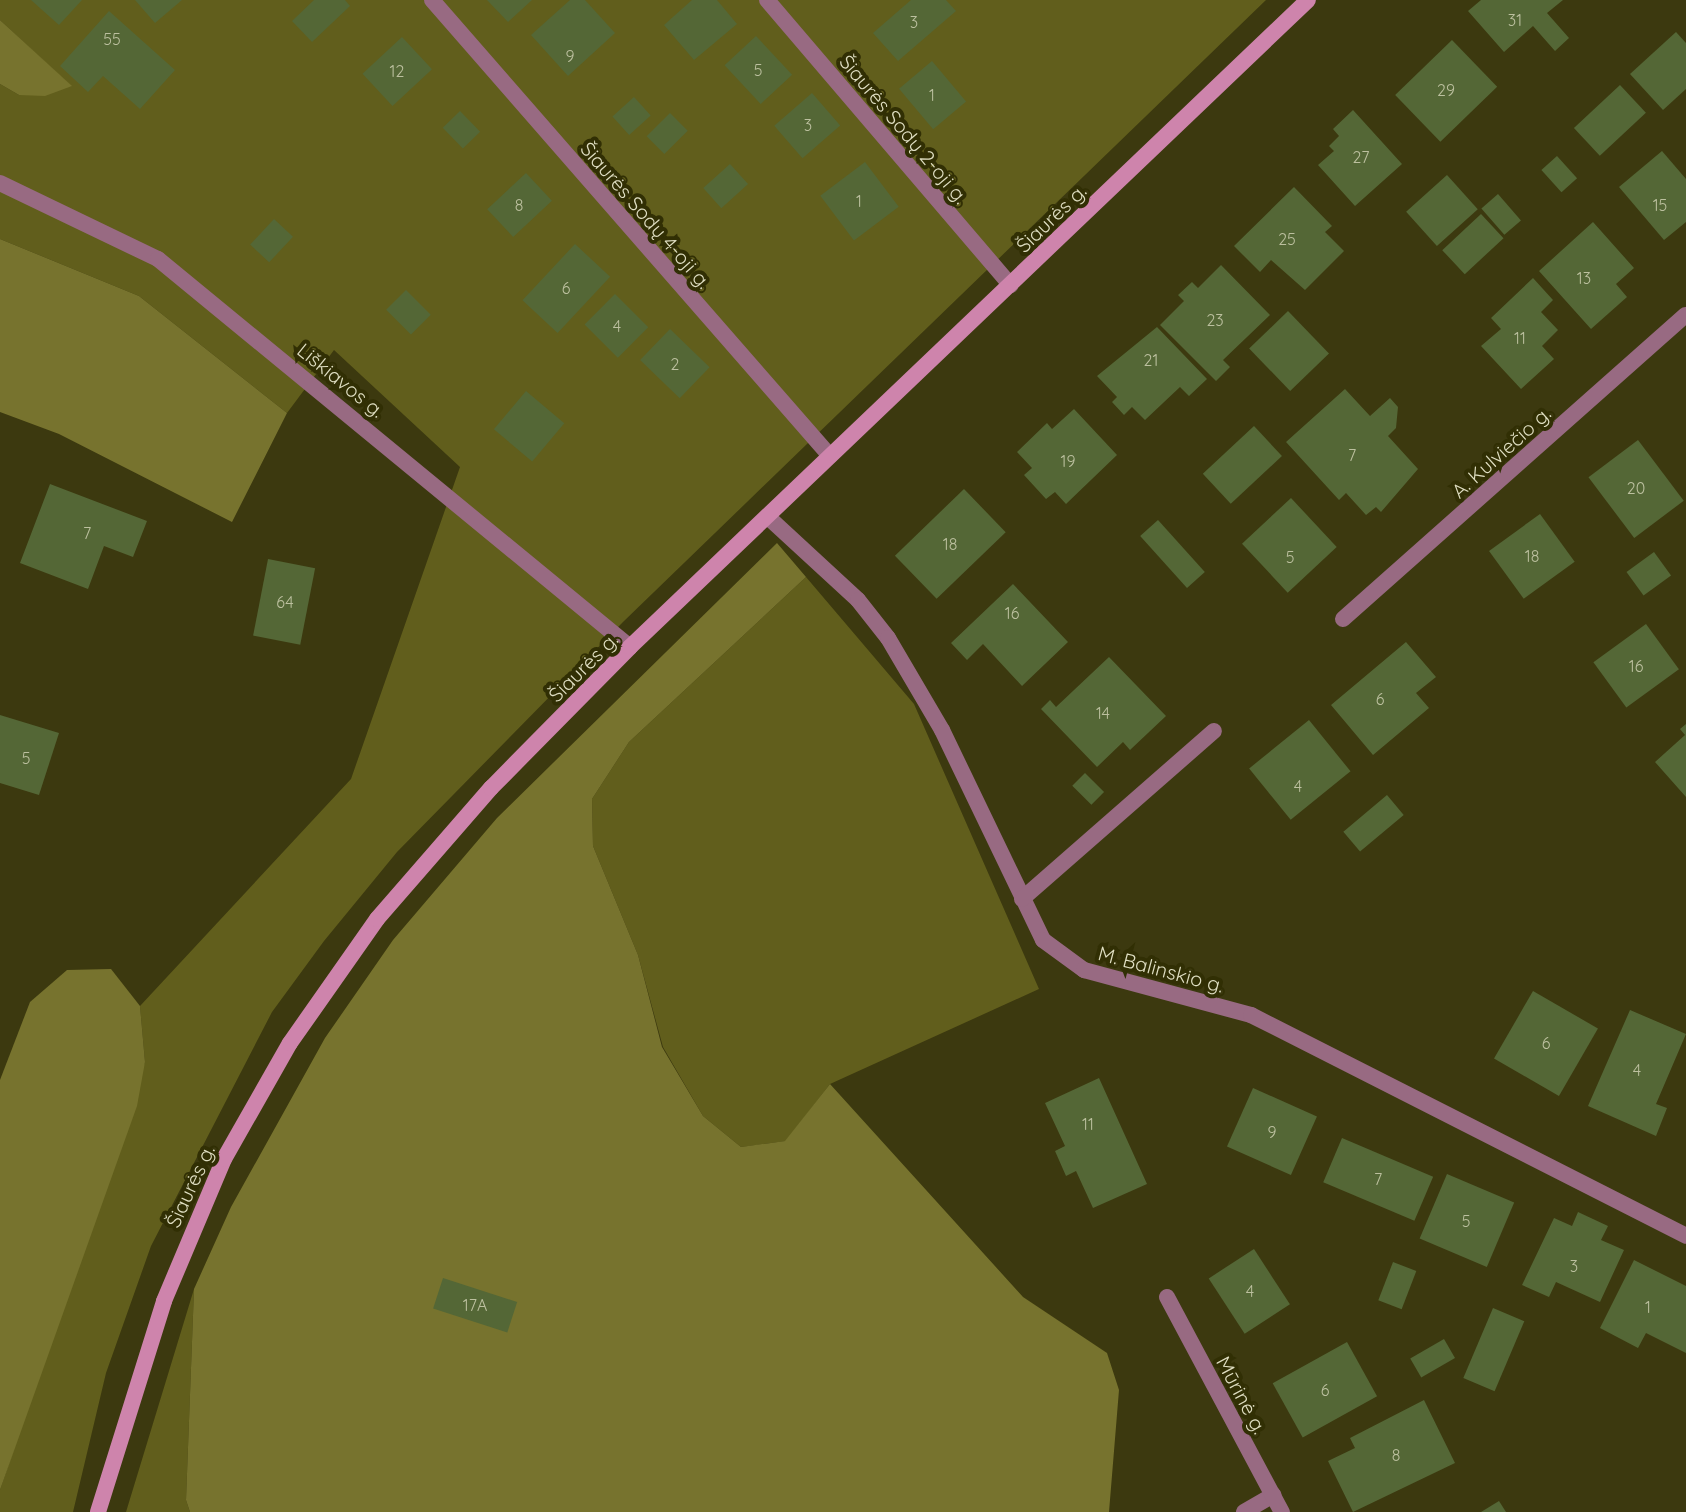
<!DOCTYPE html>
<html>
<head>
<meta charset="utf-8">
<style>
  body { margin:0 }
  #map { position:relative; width:1686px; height:1512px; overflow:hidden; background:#3c390f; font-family:Quicksand,sans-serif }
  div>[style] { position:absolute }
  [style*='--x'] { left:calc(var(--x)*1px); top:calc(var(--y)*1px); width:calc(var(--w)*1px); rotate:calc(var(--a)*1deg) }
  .green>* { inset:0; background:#615e1c }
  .forest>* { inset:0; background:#77732e }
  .building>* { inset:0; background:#546736; transform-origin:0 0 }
  .lane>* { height:16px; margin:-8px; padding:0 8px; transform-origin:8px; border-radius:8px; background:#986a82 }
  .street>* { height:16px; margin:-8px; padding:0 8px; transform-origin:8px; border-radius:8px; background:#986a82 }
  .secondary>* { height:16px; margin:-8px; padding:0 8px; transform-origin:8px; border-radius:8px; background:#ce84ac }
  span { translate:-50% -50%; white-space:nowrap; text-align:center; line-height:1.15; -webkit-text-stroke:8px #312f04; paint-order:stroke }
  .number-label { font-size:16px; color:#bcc09f }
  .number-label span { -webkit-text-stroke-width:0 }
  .street-label { font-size:20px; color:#dfdec2 }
</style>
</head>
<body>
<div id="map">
  <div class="green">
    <div style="clip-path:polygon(0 0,1266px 0,623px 622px,397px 852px,324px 941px,272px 1012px,151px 1246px,106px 1373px,73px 1512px,0 1512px,0 1490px,145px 1062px,140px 1006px,351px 779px,460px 467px,334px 350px,287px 413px,139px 296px,0 239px,0 84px,19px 95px,71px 86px,0 20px)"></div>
    <div style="clip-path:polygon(806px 577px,914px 704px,1039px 989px,830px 1084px,786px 1141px,741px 1147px,703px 1116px,663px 1047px,638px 955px,593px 846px,592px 799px,629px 742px)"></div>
    <div style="clip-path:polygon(194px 1289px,186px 1500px,190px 1512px,126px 1512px)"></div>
  </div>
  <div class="forest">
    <div style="clip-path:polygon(0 20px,72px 86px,45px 96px,19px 95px,0 84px)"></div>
    <div style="clip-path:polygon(0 239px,139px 296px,287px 413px,232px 522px,59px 434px,0 412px)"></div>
    <div style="clip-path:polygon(777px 543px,806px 577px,629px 742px,592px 799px,593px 846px,638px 955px,662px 1047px,703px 1116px,741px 1147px,785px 1141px,830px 1084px,1023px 1297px,1107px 1353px,1119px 1390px,1109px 1512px,190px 1512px,186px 1500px,194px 1289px,231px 1207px,325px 1038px,393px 940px,497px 818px)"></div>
    <div style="clip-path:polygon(111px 969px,140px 1006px,145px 1062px,137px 1106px,0 1490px,0 1080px,30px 1002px,67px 970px)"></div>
  </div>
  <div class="building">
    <div style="clip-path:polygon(31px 0,82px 0,59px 25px)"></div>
    <div style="clip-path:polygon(135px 0,182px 0,155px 23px)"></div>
    <div style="clip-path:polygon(314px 0,345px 0,350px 6px,312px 42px,292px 21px)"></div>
    <div style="clip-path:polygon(487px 0,532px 0,508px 22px)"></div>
    <div style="clip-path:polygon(570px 0,585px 0,615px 33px,568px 76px,531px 35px)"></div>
    <div style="clip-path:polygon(692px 0,717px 0,737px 24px,694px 60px,664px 25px)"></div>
    <div style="clip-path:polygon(911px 0,946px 0,956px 11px,898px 61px,873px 33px)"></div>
    <div style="clip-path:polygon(1481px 0,1563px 0,1547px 13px,1569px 38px,1555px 51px,1533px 26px,1504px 52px,1468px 11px)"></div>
    <div style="clip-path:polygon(109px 11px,175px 70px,140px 109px,103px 76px,88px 92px,60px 66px)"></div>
    <div style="clip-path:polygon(1676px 32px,1686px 43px,1686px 89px,1663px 110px,1630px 74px)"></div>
    <div style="left:756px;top:36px;width:53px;height:43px;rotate:47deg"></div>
    <div style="left:402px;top:37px;width:44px;height:54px;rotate:47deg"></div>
    <div style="left:1452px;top:40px;width:65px;height:79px;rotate:46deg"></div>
    <div style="left:932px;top:61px;width:53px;height:43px;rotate:50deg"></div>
    <div style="left:1620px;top:85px;width:38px;height:63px;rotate:47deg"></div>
    <div style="left:812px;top:93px;width:43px;height:50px;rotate:49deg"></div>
    <div style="left:634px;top:97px;width:25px;height:29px;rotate:48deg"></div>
    <div style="clip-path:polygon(1353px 110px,1402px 164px,1355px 206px,1318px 165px,1334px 151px,1329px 146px,1339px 136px,1333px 129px)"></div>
    <div style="left:460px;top:111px;width:29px;height:24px;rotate:46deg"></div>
    <div style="left:670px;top:113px;width:25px;height:33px;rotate:45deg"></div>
    <div style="clip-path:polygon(1662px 151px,1686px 179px,1686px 222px,1664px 240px,1619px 187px)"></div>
    <div style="left:1557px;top:156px;width:30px;height:21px;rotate:48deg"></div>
    <div style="left:865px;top:162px;width:56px;height:56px;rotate:53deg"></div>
    <div style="left:730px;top:164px;width:27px;height:36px;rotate:48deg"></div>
    <div style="left:526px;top:173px;width:38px;height:53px;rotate:47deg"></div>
    <div style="left:1447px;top:175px;width:46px;height:55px;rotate:48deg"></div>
    <div style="clip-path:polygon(1294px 187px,1332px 226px,1325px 232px,1344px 251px,1305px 290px,1271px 260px,1260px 272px,1234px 246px)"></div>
    <div style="left:1498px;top:194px;width:35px;height:22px;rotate:49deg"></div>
    <div style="left:1481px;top:214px;width:33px;height:53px;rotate:47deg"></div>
    <div style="left:274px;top:219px;width:26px;height:35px;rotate:43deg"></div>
    <div style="clip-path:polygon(1593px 222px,1634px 268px,1616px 284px,1627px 297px,1591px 329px,1539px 271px)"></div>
    <div style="left:575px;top:244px;width:48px;height:77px;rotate:43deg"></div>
    <div style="clip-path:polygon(1221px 265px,1270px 315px,1223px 360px,1230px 367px,1216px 381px,1160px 325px,1184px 301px,1178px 295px,1192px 282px,1198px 288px)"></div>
    <div style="clip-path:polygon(1533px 278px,1553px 300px,1541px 312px,1558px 330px,1542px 346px,1554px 359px,1521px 389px,1481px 346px,1501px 329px,1491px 318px)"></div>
    <div style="left:406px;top:290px;width:35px;height:28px;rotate:45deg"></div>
    <div style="left:615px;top:294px;width:47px;height:43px;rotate:45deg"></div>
    <div style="left:1288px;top:311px;width:59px;height:54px;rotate:46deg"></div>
    <div style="clip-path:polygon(1157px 327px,1207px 379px,1189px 396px,1180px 387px,1145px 420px,1132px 407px,1124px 415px,1112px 402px,1117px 397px,1097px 376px)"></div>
    <div style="left:670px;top:329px;width:55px;height:43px;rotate:44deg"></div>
    <div style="clip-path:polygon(1345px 389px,1370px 416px,1390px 398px,1398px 407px,1396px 428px,1388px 436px,1418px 469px,1381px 512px,1376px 507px,1366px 515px,1346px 493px,1339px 500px,1286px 442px)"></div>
    <div style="left:526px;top:391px;width:50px;height:50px;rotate:40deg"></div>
    <div style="clip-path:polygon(1074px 409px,1117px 455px,1066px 504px,1055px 492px,1046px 499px,1024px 475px,1032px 468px,1017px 452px,1047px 423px,1052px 429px)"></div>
    <div style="left:1254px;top:426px;width:41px;height:70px;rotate:47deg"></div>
    <div style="left:1638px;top:440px;width:76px;height:62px;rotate:53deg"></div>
    <div style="clip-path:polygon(50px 484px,147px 521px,133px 557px,104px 546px,88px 589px,20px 563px)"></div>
    <div style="left:964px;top:489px;width:60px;height:96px;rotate:46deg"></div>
    <div style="left:1291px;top:498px;width:67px;height:67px;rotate:47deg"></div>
    <div style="left:1540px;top:514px;width:59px;height:63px;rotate:54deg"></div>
    <div style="left:1158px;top:520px;width:70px;height:24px;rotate:48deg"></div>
    <div style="left:1654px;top:552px;width:29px;height:34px;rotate:54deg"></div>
    <div style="left:268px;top:559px;width:48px;height:78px;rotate:11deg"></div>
    <div style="clip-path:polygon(1013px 584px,1068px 642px,1022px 686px,983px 644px,967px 660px,951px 643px)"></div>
    <div style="left:1646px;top:624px;width:56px;height:65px;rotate:54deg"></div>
    <div style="clip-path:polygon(1406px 642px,1436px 677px,1416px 693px,1429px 708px,1373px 755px,1331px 705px)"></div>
    <div style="clip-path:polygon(1109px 657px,1166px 716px,1130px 750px,1123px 742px,1097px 767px,1041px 709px,1050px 700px,1056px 707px)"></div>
    <div style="clip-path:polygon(0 715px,59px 733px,39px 795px,0 783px)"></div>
    <div style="left:1309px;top:720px;width:66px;height:77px;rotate:51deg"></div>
    <div style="clip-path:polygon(1686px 724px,1686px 797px,1655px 762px,1685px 735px,1680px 729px)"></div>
    <div style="left:1085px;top:773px;width:27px;height:18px;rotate:45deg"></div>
    <div style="left:1387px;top:795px;width:26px;height:57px;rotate:50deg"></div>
    <div style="left:1533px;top:991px;width:75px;height:78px;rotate:30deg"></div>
    <div style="clip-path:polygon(1630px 1010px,1686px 1034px,1656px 1104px,1667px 1108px,1656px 1136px,1588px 1106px)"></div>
    <div style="clip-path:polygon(1099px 1078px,1147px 1184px,1093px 1208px,1076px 1171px,1066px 1176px,1055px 1151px,1065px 1146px,1045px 1103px)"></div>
    <div style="left:1253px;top:1088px;width:70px;height:64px;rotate:24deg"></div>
    <div style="left:1342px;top:1138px;width:99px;height:48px;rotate:23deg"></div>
    <div style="left:1447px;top:1174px;width:73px;height:70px;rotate:23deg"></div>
    <div style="clip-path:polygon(1578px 1212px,1608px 1226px,1601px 1240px,1624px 1250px,1600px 1302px,1556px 1282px,1549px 1297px,1522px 1285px,1554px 1218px,1572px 1226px)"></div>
    <div style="left:1254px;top:1249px;width:66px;height:54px;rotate:57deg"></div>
    <div style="clip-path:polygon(1634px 1260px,1686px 1286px,1686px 1353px,1646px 1333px,1638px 1348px,1600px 1328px)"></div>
    <div style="left:1393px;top:1262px;width:25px;height:41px;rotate:21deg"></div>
    <div style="left:443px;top:1278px;width:78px;height:32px;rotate:18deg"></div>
    <div style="left:1493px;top:1308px;width:34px;height:76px;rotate:23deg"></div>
    <div style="left:1444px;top:1339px;width:22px;height:39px;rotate:60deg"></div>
    <div style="left:1347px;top:1342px;width:62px;height:85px;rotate:61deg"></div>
    <div style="clip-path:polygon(1424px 1400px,1455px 1463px,1353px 1512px,1328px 1461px,1355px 1448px,1350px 1438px)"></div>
    <div style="clip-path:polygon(1499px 1501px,1506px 1512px,1481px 1512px)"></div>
  </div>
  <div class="lane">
    <div style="--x:1244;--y:1512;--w:34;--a:-30"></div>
  </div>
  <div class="street">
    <div style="--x:432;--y:0;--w:605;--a:48.89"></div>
    <div style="--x:767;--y:0;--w:375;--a:49.5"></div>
    <div style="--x:0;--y:183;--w:175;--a:25.7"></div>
    <div style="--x:158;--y:259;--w:611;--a:39.42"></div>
    <div style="--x:768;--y:517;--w:122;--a:42.7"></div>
    <div style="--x:858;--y:600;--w:48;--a:51.7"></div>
    <div style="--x:888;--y:638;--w:107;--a:59.6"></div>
    <div style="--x:942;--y:730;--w:233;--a:64.3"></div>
    <div style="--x:1043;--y:940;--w:51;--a:36.2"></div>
    <div style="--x:1084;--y:970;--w:173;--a:15.1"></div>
    <div style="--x:1251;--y:1015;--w:488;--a:26.9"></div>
    <div style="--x:1343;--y:619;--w:458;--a:-41.6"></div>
    <div style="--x:1022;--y:899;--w:255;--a:-41.2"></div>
    <div style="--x:1167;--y:1297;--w:244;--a:61.9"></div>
  </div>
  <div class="secondary">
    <div style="--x:98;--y:1512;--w:221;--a:-72.6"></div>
    <div style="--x:164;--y:1301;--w:154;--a:-67.1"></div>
    <div style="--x:224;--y:1159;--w:133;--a:-60.4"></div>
    <div style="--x:290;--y:1043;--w:151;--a:-54.9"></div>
    <div style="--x:377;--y:919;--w:174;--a:-49"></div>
    <div style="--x:491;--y:788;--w:198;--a:-45.4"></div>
    <div style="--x:630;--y:647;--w:937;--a:-43.66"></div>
  </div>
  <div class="number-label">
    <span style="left:1515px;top:20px">31</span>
    <span style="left:914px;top:22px">3</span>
    <span style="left:112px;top:39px">55</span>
    <span style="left:570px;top:56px">9</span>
    <span style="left:758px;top:70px">5</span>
    <span style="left:397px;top:71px">12</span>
    <span style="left:1446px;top:90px">29</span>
    <span style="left:932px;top:95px">1</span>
    <span style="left:808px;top:125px">3</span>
    <span style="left:1361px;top:157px">27</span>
    <span style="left:859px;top:201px">1</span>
    <span style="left:519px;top:205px">8</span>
    <span style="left:1660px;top:205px">15</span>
    <span style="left:1287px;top:239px">25</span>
    <span style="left:1584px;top:278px">13</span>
    <span style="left:566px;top:288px">6</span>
    <span style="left:1215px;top:320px">23</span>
    <span style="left:617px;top:326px">4</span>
    <span style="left:1520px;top:338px">11</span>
    <span style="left:1151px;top:360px">21</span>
    <span style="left:675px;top:364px">2</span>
    <span style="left:1352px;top:455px">7</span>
    <span style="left:1068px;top:461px">19</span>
    <span style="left:1636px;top:488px">20</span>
    <span style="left:87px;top:533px">7</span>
    <span style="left:950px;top:544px">18</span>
    <span style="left:1532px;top:556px">18</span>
    <span style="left:1290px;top:557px">5</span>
    <span style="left:285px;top:602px">64</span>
    <span style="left:1012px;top:613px">16</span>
    <span style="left:1636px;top:666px">16</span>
    <span style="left:1380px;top:699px">6</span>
    <span style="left:1103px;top:713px">14</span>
    <span style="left:26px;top:758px">5</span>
    <span style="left:1298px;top:786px">4</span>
    <span style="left:1546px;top:1043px">6</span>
    <span style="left:1637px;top:1070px">4</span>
    <span style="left:1088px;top:1124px">11</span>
    <span style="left:1272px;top:1132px">9</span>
    <span style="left:1378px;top:1179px">7</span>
    <span style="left:1466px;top:1221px">5</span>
    <span style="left:1574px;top:1266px">3</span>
    <span style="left:1250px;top:1291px">4</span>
    <span style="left:475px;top:1305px">17A</span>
    <span style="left:1648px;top:1307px">1</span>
    <span style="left:1325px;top:1390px">6</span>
    <span style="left:1396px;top:1455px">8</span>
  </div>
  <div class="street-label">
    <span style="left:904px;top:129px;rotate:50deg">Šiaurės Sodų 2-oji g.</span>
    <span style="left:646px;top:215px;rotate:49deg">Šiaurės Sodų 4-oji g.</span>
    <span style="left:1051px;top:218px;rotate:-44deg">Šiaurės g.</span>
    <span style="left:341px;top:380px;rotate:39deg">Liškiavos g.</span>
    <span style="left:1501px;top:452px;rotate:-42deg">A. Kulviečio g.</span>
    <span style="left:583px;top:667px;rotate:-45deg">Šiaurės g.</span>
    <span style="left:1161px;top:969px;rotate:15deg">M. Balinskio g.</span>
    <span style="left:190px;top:1186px;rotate:-65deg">Šiaurės g.</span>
    <span style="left:1242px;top:1395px;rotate:62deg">Mūrinė g.</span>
  </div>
</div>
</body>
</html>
